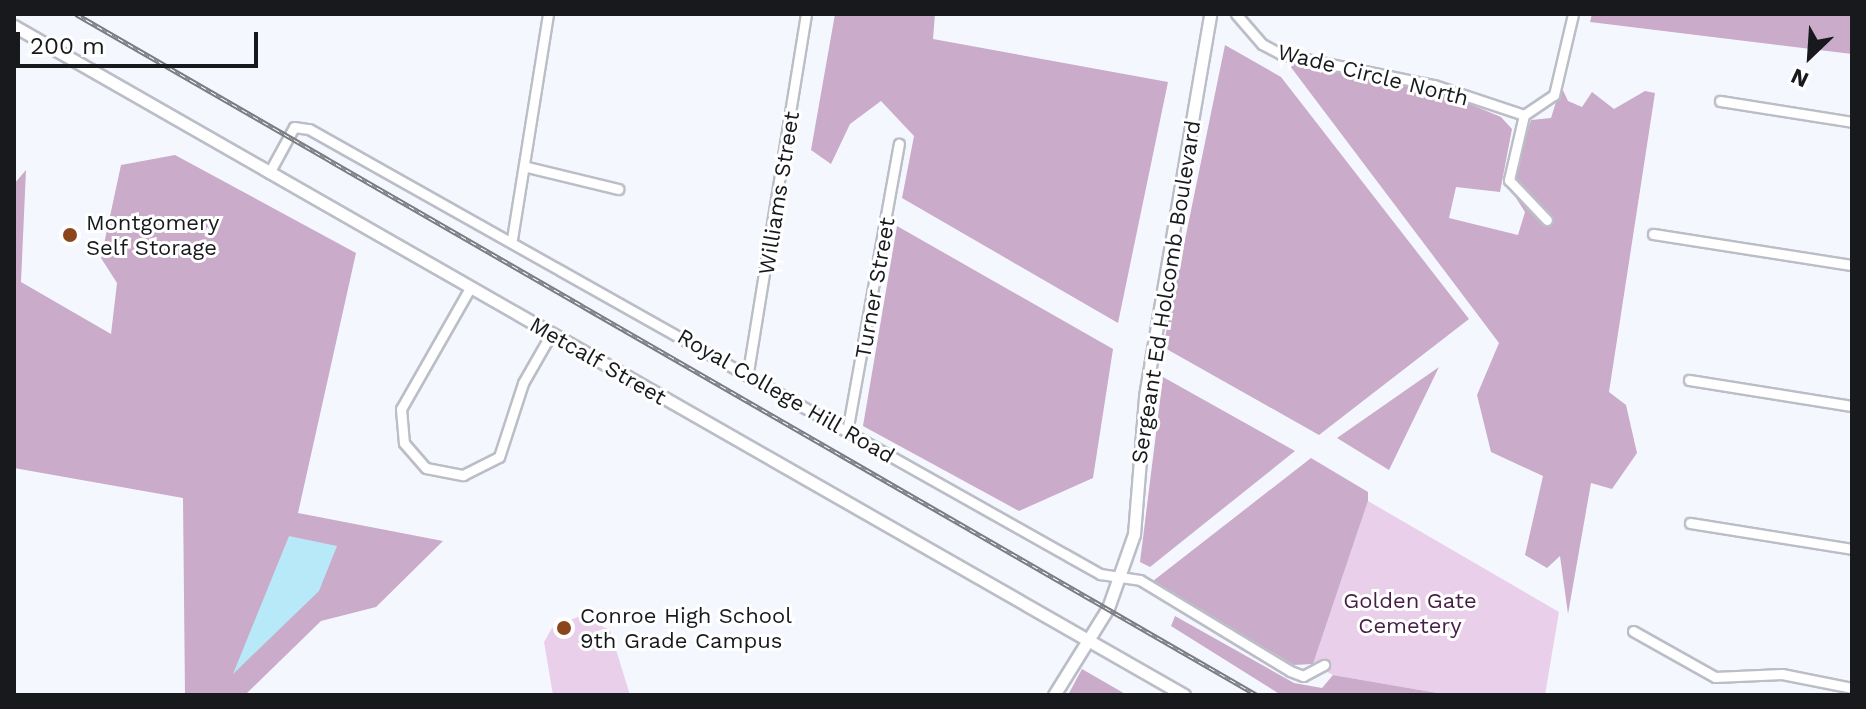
<!DOCTYPE html>
<html>
<head>
<meta charset="utf-8">
<style>
  body { margin:0 }
  #map { position:relative; width:1866px; height:709px; overflow:hidden; background:#f5f7ff; font-family:"Work Sans",sans-serif }
  div>[style] { position:absolute }
  [style*='--x'] { left:calc(var(--x)*1px); top:calc(var(--y)*1px); width:calc(var(--w)*1px); rotate:calc(var(--a)*1deg) }
  .green>* { inset:0; background:#eacfea }
  .forest>* { inset:0; background:#caabc9 }
  .water>* { inset:0; background:#b7e9f8 }
  .roads { filter:drop-shadow(2px 0 #bbbec7) drop-shadow(-2px 0 #bbbec7) drop-shadow(0 2px #bbbec7) drop-shadow(0 -2px #bbbec7) }
  .minor>* { height:9px; margin:-4.5px; padding:0 4.5px; transform-origin:4.5px; border-radius:4.5px; background:#fff }
  .tertiary>* { height:11px; margin:-5.5px; padding:0 5.5px; transform-origin:5.5px; border-radius:5.5px; background:#fff }
  .rail>* { height:5px; margin-top:-2.5px; transform-origin:0; background:repeating-linear-gradient(90deg,#fff 0 6px,#7a7c82 0 12px); box-sizing:border-box; border-block:2px solid #7a7c82 }
  .dots>* { width:22px; height:22px; translate:-50% -50%; box-sizing:border-box; border:4px solid #fff; border-radius:50% }
  span { translate:-50% -50%; white-space:nowrap; text-align:center; line-height:1.15; -webkit-text-stroke:6px #fff; paint-order:stroke }
  .street-label { font-size:22px; color:#17191c }
  .poi-label { font-size:22px; color:#17191c }
  .left { translate:0 -50%; text-align:left }
  .park-label { font-size:22px; color:#451d45 }
  .frame { position:absolute; inset:0; border:16px solid #17191c; pointer-events:none }
  .north { position:absolute; left:1770px; top:16px; width:80px; height:80px; -webkit-text-stroke:6px #fff; paint-order:stroke; rotate:205deg; font-size:22px; font-weight:700; line-height:32px; text-align:center; color:#17191c }
  .north::after { content:''; display:block; margin:auto; width:28px; height:36px; background:#17191c; clip-path:polygon(50% 0,100% 100%,50% 72%,0 100%) }
  .scale { position:absolute; left:16px; top:32px; width:242px; height:36px; box-sizing:border-box; border:4px solid #17191c; border-top:0; padding-left:10px; font-size:24px; line-height:28px; white-space:nowrap; color:#17191c; -webkit-text-stroke:6px #fff; paint-order:stroke }
</style>
</head>
<body>
<div id="map">
  <div class="green">
    <div style="clip-path:polygon(1368px 501px,1559px 612px,1545px 695px,1449px 695px,1333px 675px,1313px 664px)"></div>
    <div style="clip-path:polygon(580px 616px,610px 630px,630px 695px,553px 695px,544px 642px,552px 628px)"></div>
  </div>
  <div class="forest">
    <div style="clip-path:polygon(835px 14px,935px 14px,933px 39px,1168px 82px,1118px 323px,902px 198px,914px 136px,881px 101px,850px 124px,831px 164px,811px 150px)"></div>
    <div style="clip-path:polygon(1592px 14px,1852px 14px,1852px 54px,1590px 22px)"></div>
    <div style="clip-path:polygon(1225px 45px,1281px 77px,1469px 319px,1319px 435px,1163px 347px)"></div>
    <div style="clip-path:polygon(1287px 62px,1446px 94px,1501px 117px,1512px 129px,1500px 192px,1456px 187px,1449px 218px,1518px 235px,1525px 212px,1516px 198px,1517px 166px,1531px 120px,1551px 118px,1561px 86px,1568px 101px,1582px 107px,1592px 92px,1614px 109px,1645px 91px,1655px 93px,1609px 392px,1626px 405px,1637px 453px,1612px 489px,1591px 483px,1568px 614px,1560px 556px,1547px 568px,1525px 555px,1543px 476px,1491px 452px,1477px 395px,1499px 343px)"></div>
    <div style="clip-path:polygon(175px 155px,356px 253px,298px 513px,443px 541px,376px 607px,321px 621px,245px 695px,185px 695px,183px 498px,14px 468px,14px 184px,26px 170px,21px 282px,111px 334px,117px 283px,101px 258px,121px 165px)"></div>
    <div style="clip-path:polygon(897px 226px,1113px 349px,1093px 478px,1019px 511px,863px 426px)"></div>
    <div style="clip-path:polygon(1439px 367px,1389px 470px,1337px 438px)"></div>
    <div style="clip-path:polygon(1163px 377px,1295px 451px,1150px 567px,1140px 562px)"></div>
    <div style="clip-path:polygon(1311px 458px,1368px 492px,1368px 501px,1313px 664px,1294px 665px,1153px 581px)"></div>
    <div style="clip-path:polygon(1175px 616px,1294px 683px,1322px 688px,1333px 675px,1449px 695px,1281px 695px,1171px 626px)"></div>
    <div style="clip-path:polygon(1082px 669px,1127px 695px,1068px 695px)"></div>
  </div>
  <div class="water">
    <div style="clip-path:polygon(289px 536px,337px 546px,319px 591px,233px 674px)"></div>
  </div>
  <div class="roads">
    <div class="minor">
      <div style="--x:1236;--y:14;--w:40;--a:49"></div>
      <div style="--x:1262;--y:44;--w:21;--a:28"></div>
      <div style="--x:1281;--y:54;--w:156;--a:11.5"></div>
      <div style="--x:1434;--y:85;--w:95;--a:18.4"></div>
      <div style="--x:1524;--y:115;--w:36;--a:-34"></div>
      <div style="--x:1554;--y:95;--w:83;--a:-76.8"></div>
      <div style="--x:1720;--y:101;--w:134;--a:9"></div>
      <div style="--x:1524;--y:115;--w:67;--a:103"></div>
      <div style="--x:1509;--y:180;--w:55;--a:46.5"></div>
      <div style="--x:527;--y:167;--w:94;--a:13.6"></div>
      <div style="--x:269;--y:173;--w:52;--a:-61.5"></div>
      <div style="--x:294;--y:127;--w:15;--a:8"></div>
      <div style="--x:309;--y:129;--w:908;--a:29.36"></div>
      <div style="--x:1100;--y:574;--w:40;--a:8.5"></div>
      <div style="--x:1140;--y:580;--w:175;--a:31.2"></div>
      <div style="--x:1290;--y:671;--w:14;--a:21"></div>
      <div style="--x:1303;--y:676;--w:24;--a:-28"></div>
      <div style="--x:1653;--y:234;--w:201;--a:8.9"></div>
      <div style="--x:512;--y:239;--w:228;--a:-80.9"></div>
      <div style="--x:470;--y:288;--w:139;--a:119.7"></div>
      <div style="--x:401;--y:409;--w:34;--a:85"></div>
      <div style="--x:404;--y:443;--w:33;--a:49"></div>
      <div style="--x:426;--y:468;--w:38;--a:11"></div>
      <div style="--x:463;--y:475;--w:40;--a:-26.6"></div>
      <div style="--x:499;--y:457;--w:78;--a:-72"></div>
      <div style="--x:523;--y:383;--w:56;--a:-60.3"></div>
      <div style="--x:748;--y:372;--w:363;--a:-80.8"></div>
      <div style="--x:1689;--y:380;--w:165;--a:9.1"></div>
      <div style="--x:847;--y:432;--w:293;--a:-79.8"></div>
      <div style="--x:1690;--y:523;--w:164;--a:9.1"></div>
      <div style="--x:1633;--y:631;--w:94;--a:29.3"></div>
      <div style="--x:1715;--y:677;--w:67;--a:-2.6"></div>
      <div style="--x:1782;--y:674;--w:71;--a:11.3"></div>
    </div>
    <div class="tertiary">
      <div style="--x:14;--y:26;--w:1348;--a:29.76"></div>
      <div style="--x:1054;--y:695;--w:102;--a:-58.2"></div>
      <div style="--x:1108;--y:608;--w:78;--a:-70.6"></div>
      <div style="--x:1134;--y:534;--w:138;--a:-85.4"></div>
      <div style="--x:1145;--y:396;--w:387;--a:-80.3"></div>
    </div>
  </div>
  <div class="rail">
    <div style="--x:76;--y:14;--w:1363;--a:29.97"></div>
  </div>
  <div class="dots">
    <div style="left:70px;top:235px;background:#8b461c"></div>
    <div style="left:564px;top:628px;background:#8b461c"></div>
  </div>
  <div class="street-label">
    <span style="left:1373px;top:75px;rotate:14deg">Wade Circle North</span>
    <span style="left:779px;top:193px;rotate:-81deg">Williams Street</span>
    <span style="left:875px;top:288px;rotate:-80deg">Turner Street</span>
    <span style="left:1166px;top:292px;rotate:-81deg">Sergeant Ed Holcomb Boulevard</span>
    <span style="left:598px;top:361px;rotate:30deg">Metcalf Street</span>
    <span style="left:786px;top:396px;rotate:30deg">Royal College Hill Road</span>
  </div>
  <div class="poi-label">
    <span class="left" style="left:86px;top:235px">Montgomery<br>Self Storage</span>
    <span class="left" style="left:580px;top:628px">Conroe High School<br>9th Grade Campus</span>
  </div>
  <div class="park-label">
    <span style="left:1410px;top:613px">Golden Gate<br>Cemetery</span>
  </div>
  <div class="frame"></div>
  <div class="north">N</div>
  <div class="scale">200 m</div>
</div>
</body>
</html>
